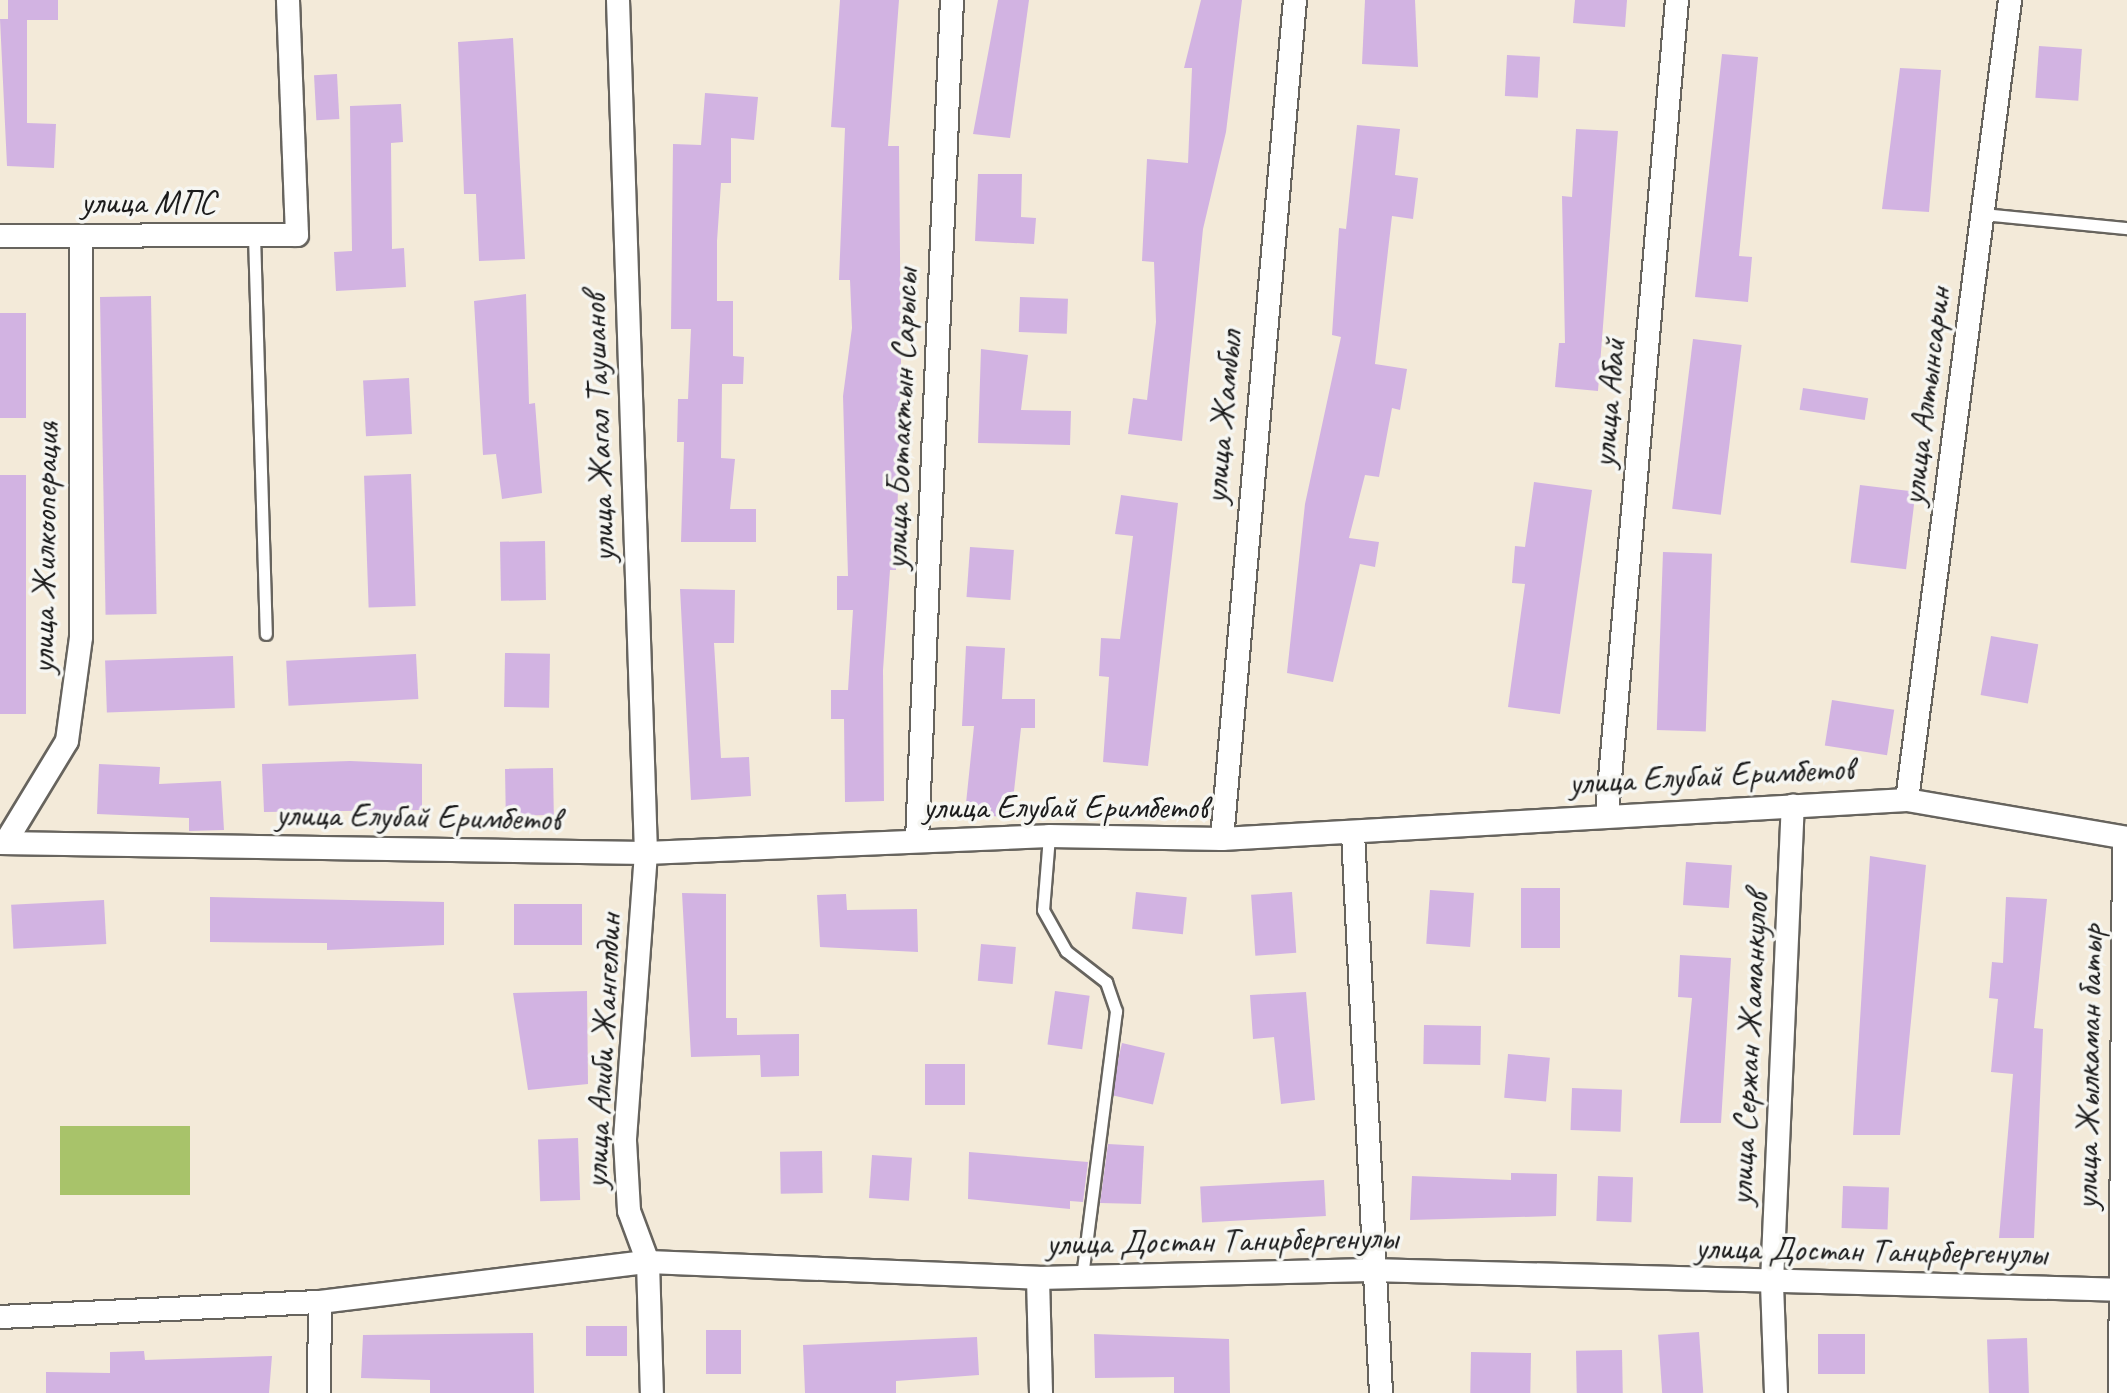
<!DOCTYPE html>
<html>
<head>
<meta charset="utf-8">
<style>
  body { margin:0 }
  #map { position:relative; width:2127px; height:1393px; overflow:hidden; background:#f3ead9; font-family:Caveat,sans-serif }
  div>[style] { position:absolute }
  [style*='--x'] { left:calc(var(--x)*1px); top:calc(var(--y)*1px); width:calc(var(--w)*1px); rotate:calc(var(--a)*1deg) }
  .green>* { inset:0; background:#a8c36a; transform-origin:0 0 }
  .building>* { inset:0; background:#d2b3e2; transform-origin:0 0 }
  .roads { filter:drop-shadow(2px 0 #67645e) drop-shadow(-2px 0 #67645e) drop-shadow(0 2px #67645e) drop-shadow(0 -2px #67645e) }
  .service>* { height:11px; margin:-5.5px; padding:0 5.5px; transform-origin:5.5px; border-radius:5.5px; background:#fff }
  .minor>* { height:22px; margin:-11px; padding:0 11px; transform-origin:11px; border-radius:11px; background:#fff }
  span { translate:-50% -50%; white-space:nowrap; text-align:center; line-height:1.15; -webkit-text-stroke:7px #f6f6f2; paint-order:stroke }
  .street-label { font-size:34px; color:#1c1c1c }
</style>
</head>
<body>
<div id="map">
  <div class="green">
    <div style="left:60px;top:1126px;width:130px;height:69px"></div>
  </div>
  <div class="building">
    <div style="clip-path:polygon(8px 0,58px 0,58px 20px,27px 20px,27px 123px,56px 124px,54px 168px,7px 166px,0 19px,8px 19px)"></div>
    <div style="clip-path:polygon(840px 0,899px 0,888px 146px,899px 146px,901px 361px,896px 570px,890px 570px,883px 670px,884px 801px,845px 802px,844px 719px,831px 719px,831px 690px,848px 690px,853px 610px,837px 610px,837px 576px,848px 576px,843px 396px,852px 328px,850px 280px,839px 280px,845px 128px,831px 127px)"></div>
    <div style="clip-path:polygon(998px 0,1029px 0,1010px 138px,973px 134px)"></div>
    <div style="clip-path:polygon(1201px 0,1242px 0,1226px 132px,1203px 229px,1182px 441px,1128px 434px,1133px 398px,1147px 400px,1156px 322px,1154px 262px,1142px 261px,1147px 159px,1188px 163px,1192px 68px,1184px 68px)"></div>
    <div style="clip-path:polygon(1365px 0,1415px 0,1418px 67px,1362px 64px)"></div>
    <div style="clip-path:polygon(1575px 0,1627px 0,1625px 27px,1573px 23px)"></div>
    <div style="clip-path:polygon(513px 38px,525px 259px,479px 261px,476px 194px,464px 194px,458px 42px)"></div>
    <div style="left:2039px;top:46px;width:43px;height:52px;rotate:4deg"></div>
    <div style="clip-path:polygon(1722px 54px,1758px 57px,1739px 256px,1752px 257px,1748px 302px,1695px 297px)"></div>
    <div style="left:1507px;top:55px;width:33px;height:41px;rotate:3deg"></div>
    <div style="clip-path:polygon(1900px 68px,1941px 70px,1929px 212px,1882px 209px)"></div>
    <div style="left:337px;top:74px;width:45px;height:23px;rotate:87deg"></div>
    <div style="clip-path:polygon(705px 93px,758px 97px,754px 140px,731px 138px,731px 183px,721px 183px,717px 241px,717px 301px,733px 301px,733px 356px,744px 357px,743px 384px,722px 384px,721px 458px,735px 459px,730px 509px,756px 509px,756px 542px,681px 542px,684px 442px,677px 442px,678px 399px,688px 399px,691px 329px,671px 329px,673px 144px,701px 145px)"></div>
    <div style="clip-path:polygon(401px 104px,403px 142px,391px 143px,392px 249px,404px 248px,406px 287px,336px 291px,334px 252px,352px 251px,350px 106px)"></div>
    <div style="clip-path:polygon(1357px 125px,1400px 129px,1395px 175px,1418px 178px,1413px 219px,1392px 216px,1375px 364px,1407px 369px,1400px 410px,1392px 408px,1379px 477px,1365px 475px,1349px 538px,1379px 542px,1375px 567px,1360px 564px,1333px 682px,1287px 673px,1305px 504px,1341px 337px,1332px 335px,1339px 228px,1346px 229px)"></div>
    <div style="clip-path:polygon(1576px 129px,1618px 131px,1598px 391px,1555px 387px,1559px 343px,1565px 343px,1562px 196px,1572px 197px)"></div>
    <div style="clip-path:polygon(978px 174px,1022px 174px,1021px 217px,1036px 218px,1034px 244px,975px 241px)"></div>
    <div style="clip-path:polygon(526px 294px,529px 404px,535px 403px,542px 493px,502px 499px,496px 454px,483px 455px,474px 301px)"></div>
    <div style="left:151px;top:296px;width:318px;height:51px;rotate:89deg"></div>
    <div style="left:1020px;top:297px;width:48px;height:35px;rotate:2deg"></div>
    <div style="left:0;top:313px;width:26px;height:105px"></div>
    <div style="left:1693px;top:339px;width:49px;height:171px;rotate:7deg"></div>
    <div style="clip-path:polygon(981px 349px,1028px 355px,1021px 410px,1071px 411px,1070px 445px,978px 443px)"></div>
    <div style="left:409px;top:378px;width:56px;height:46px;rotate:87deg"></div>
    <div style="left:1803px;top:388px;width:66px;height:22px;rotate:9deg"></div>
    <div style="left:411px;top:474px;width:132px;height:47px;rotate:88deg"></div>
    <div style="left:0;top:475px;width:26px;height:239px"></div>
    <div style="clip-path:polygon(1534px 482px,1592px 490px,1560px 714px,1508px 707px,1525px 584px,1512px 583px,1515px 546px,1525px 547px)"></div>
    <div style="left:1860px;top:485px;width:56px;height:78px;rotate:7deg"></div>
    <div style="clip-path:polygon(1121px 495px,1178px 503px,1148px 766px,1103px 762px,1109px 677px,1099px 676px,1101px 638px,1120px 639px,1133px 536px,1115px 534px)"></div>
    <div style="left:545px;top:541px;width:59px;height:45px;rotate:89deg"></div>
    <div style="left:970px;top:547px;width:44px;height:50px;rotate:4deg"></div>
    <div style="left:1663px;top:552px;width:49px;height:178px;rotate:2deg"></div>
    <div style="clip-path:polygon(680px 589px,735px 590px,734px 643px,714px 643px,721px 758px,749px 757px,751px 796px,691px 800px)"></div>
    <div style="left:1991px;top:636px;width:48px;height:60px;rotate:10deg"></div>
    <div style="clip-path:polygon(966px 646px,1005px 648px,1002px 699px,1035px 699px,1035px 728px,1021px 728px,1011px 818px,965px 813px,974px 726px,962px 726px)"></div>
    <div style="left:505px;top:653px;width:45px;height:54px;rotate:1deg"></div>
    <div style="left:416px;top:654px;width:45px;height:130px;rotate:87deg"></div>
    <div style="left:233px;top:656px;width:52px;height:128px;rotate:88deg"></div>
    <div style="left:1832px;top:700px;width:63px;height:46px;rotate:9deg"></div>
    <div style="clip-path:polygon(350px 761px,422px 764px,422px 810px,264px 812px,262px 764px)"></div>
    <div style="clip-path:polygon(99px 764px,160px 767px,159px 784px,221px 781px,224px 830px,189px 831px,189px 818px,97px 814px)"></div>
    <div style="left:553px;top:768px;width:47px;height:48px;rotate:89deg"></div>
    <div style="clip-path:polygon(1870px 856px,1926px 865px,1900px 1135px,1853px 1135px)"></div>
    <div style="left:1686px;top:862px;width:46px;height:43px;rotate:4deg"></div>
    <div style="left:1521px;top:888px;width:39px;height:60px"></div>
    <div style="left:1430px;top:890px;width:44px;height:54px;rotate:4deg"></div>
    <div style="left:1136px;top:892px;width:51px;height:37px;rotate:6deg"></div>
    <div style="left:1292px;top:892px;width:61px;height:41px;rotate:86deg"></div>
    <div style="clip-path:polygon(682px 893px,726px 894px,726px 1018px,737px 1018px,737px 1035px,799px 1034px,799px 1076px,761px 1077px,760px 1055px,691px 1057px)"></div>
    <div style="clip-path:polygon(846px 894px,847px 910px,917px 909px,918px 952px,820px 947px,817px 895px)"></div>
    <div style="clip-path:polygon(210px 897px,444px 902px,444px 945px,327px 950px,327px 943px,210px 942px)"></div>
    <div style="clip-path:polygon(2006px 897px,2047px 899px,2034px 1028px,2043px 1029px,2034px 1238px,1999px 1238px,2013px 1074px,1991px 1072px,1998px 999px,1989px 998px,1992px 962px,2003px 963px)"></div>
    <div style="left:104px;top:900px;width:44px;height:93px;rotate:87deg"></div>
    <div style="left:514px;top:904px;width:68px;height:41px"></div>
    <div style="left:981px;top:944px;width:35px;height:37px;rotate:5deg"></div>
    <div style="clip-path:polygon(1680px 955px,1731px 958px,1721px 1123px,1680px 1123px,1692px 998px,1678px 997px)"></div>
    <div style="clip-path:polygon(587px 991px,588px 1084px,528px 1090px,513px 993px)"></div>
    <div style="left:1055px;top:991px;width:35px;height:54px;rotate:8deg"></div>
    <div style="clip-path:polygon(1306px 992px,1315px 1100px,1281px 1104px,1274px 1037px,1253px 1039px,1250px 995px)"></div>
    <div style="left:1424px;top:1025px;width:57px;height:39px;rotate:1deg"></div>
    <div style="left:1122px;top:1043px;width:44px;height:53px;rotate:13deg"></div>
    <div style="left:1508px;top:1054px;width:42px;height:44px;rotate:5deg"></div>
    <div style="left:925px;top:1064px;width:40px;height:41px"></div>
    <div style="left:1572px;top:1088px;width:50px;height:42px;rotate:2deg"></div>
    <div style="left:578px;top:1138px;width:62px;height:40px;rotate:88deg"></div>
    <div style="clip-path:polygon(1108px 1144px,1144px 1146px,1141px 1204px,1100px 1203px)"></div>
    <div style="left:822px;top:1151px;width:42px;height:42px;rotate:89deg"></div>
    <div style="clip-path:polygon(969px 1152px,1088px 1162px,1083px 1202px,1070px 1201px,1070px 1209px,968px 1199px)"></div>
    <div style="left:872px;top:1155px;width:40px;height:43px;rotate:4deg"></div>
    <div style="clip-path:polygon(1511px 1173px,1557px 1174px,1556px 1216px,1410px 1220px,1412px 1176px,1511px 1180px)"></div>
    <div style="left:1598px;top:1176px;width:35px;height:45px;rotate:2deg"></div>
    <div style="left:1324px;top:1180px;width:36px;height:124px;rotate:87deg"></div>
    <div style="left:1843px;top:1186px;width:46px;height:42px;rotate:2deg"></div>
    <div style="left:586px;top:1326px;width:41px;height:30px"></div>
    <div style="left:706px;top:1330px;width:35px;height:44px"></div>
    <div style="left:1699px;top:1332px;width:61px;height:41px;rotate:86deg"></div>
    <div style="clip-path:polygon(533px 1333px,534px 1393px,430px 1393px,430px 1380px,361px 1378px,363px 1335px)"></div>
    <div style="clip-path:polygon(1094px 1334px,1229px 1339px,1230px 1393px,1174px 1393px,1174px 1377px,1095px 1378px)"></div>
    <div style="left:1818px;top:1334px;width:47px;height:40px"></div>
    <div style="clip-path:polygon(977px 1337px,979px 1375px,896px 1381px,896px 1393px,805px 1393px,803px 1345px)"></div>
    <div style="left:2027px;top:1338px;width:55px;height:40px;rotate:88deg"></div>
    <div style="left:1622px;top:1350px;width:43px;height:46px;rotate:89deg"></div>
    <div style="clip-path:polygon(144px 1351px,145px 1360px,272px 1356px,269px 1393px,46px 1393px,46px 1372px,110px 1373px,110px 1352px)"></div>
    <div style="left:1471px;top:1352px;width:60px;height:41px;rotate:1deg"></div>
  </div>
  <div class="roads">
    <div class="service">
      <div style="--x:1983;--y:214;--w:145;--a:5.6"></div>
      <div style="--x:254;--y:235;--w:399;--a:88.3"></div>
      <div style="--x:1049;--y:836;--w:74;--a:94.6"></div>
      <div style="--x:1043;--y:910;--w:47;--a:60.7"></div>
      <div style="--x:1066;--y:951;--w:51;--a:37.8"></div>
      <div style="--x:1106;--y:982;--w:31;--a:71"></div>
      <div style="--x:1116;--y:1011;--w:268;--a:97.3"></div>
    </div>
    <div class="minor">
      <div style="--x:618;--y:0;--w:853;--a:88.12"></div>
      <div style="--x:646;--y:853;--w:289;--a:94.2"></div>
      <div style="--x:625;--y:1141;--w:70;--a:86.7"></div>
      <div style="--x:629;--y:1211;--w:54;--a:69.6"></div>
      <div style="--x:648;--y:1262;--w:131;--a:88.3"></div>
      <div style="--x:0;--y:236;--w:297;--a:-0.2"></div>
      <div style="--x:297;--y:235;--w:235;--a:-92.2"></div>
      <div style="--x:1907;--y:800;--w:807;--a:-82.66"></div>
      <div style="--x:1607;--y:813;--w:816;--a:-85.08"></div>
      <div style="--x:1353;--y:833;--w:561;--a:87.14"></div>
      <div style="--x:1222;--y:839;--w:842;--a:-85.03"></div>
      <div style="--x:917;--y:841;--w:842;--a:-87.62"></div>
      <div style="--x:0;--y:843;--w:646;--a:0.89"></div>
      <div style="--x:646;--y:853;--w:403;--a:-2.4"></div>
      <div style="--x:1049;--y:836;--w:173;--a:1"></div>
      <div style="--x:1222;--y:839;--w:686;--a:-3.26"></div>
      <div style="--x:1907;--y:800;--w:223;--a:9.8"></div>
      <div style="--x:5;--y:843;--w:119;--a:-58.7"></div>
      <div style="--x:67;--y:741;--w:105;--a:-82.3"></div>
      <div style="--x:81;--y:637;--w:401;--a:-90"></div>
      <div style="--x:1038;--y:1278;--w:115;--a:88.5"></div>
      <div style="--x:0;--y:1317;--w:320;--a:-2.7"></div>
      <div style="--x:320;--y:1302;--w:330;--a:-7"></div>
      <div style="--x:648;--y:1262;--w:390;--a:2.3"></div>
      <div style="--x:1038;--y:1278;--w:332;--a:-1.4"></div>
      <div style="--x:1370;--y:1270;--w:757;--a:1.51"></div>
      <div style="--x:319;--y:1393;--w:91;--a:-89.4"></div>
      <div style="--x:1776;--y:1393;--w:111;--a:-92.1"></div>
      <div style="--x:1772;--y:1282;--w:477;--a:-87.5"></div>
      <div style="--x:2120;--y:1393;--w:555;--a:-89.59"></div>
    </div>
  </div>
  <div class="street-label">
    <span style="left:148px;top:202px">улица МПС</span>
    <span style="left:1925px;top:396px;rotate:-83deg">улица Алтынсарин</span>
    <span style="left:1608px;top:403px;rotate:-85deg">улица Абай</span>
    <span style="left:1222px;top:417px;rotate:-85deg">улица Жамбыл</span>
    <span style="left:900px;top:419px;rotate:-88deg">улица Ботактын Сарысы</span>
    <span style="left:598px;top:428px;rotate:-92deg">улица Жагал Таушанов</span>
    <span style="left:44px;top:548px;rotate:-89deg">улица Жилкооперация</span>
    <span style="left:1711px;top:775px;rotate:-3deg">улица Елубай Еримбетов</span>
    <span style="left:1065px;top:807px">улица Елубай Еримбетов</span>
    <span style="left:418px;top:816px;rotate:1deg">улица Елубай Еримбетов</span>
    <span style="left:1748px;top:1049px;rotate:-87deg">улица Сержан Жаманкулов</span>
    <span style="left:602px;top:1051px;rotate:-87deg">улица Алиби Жангелдин</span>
    <span style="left:2088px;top:1067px;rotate:-89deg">улица Жылкаман батыр</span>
    <span style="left:1222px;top:1240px;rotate:-1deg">улица Достан Танирбергенулы</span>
    <span style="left:1871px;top:1250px;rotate:1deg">улица Достан Танирбергенулы</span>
  </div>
</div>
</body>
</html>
